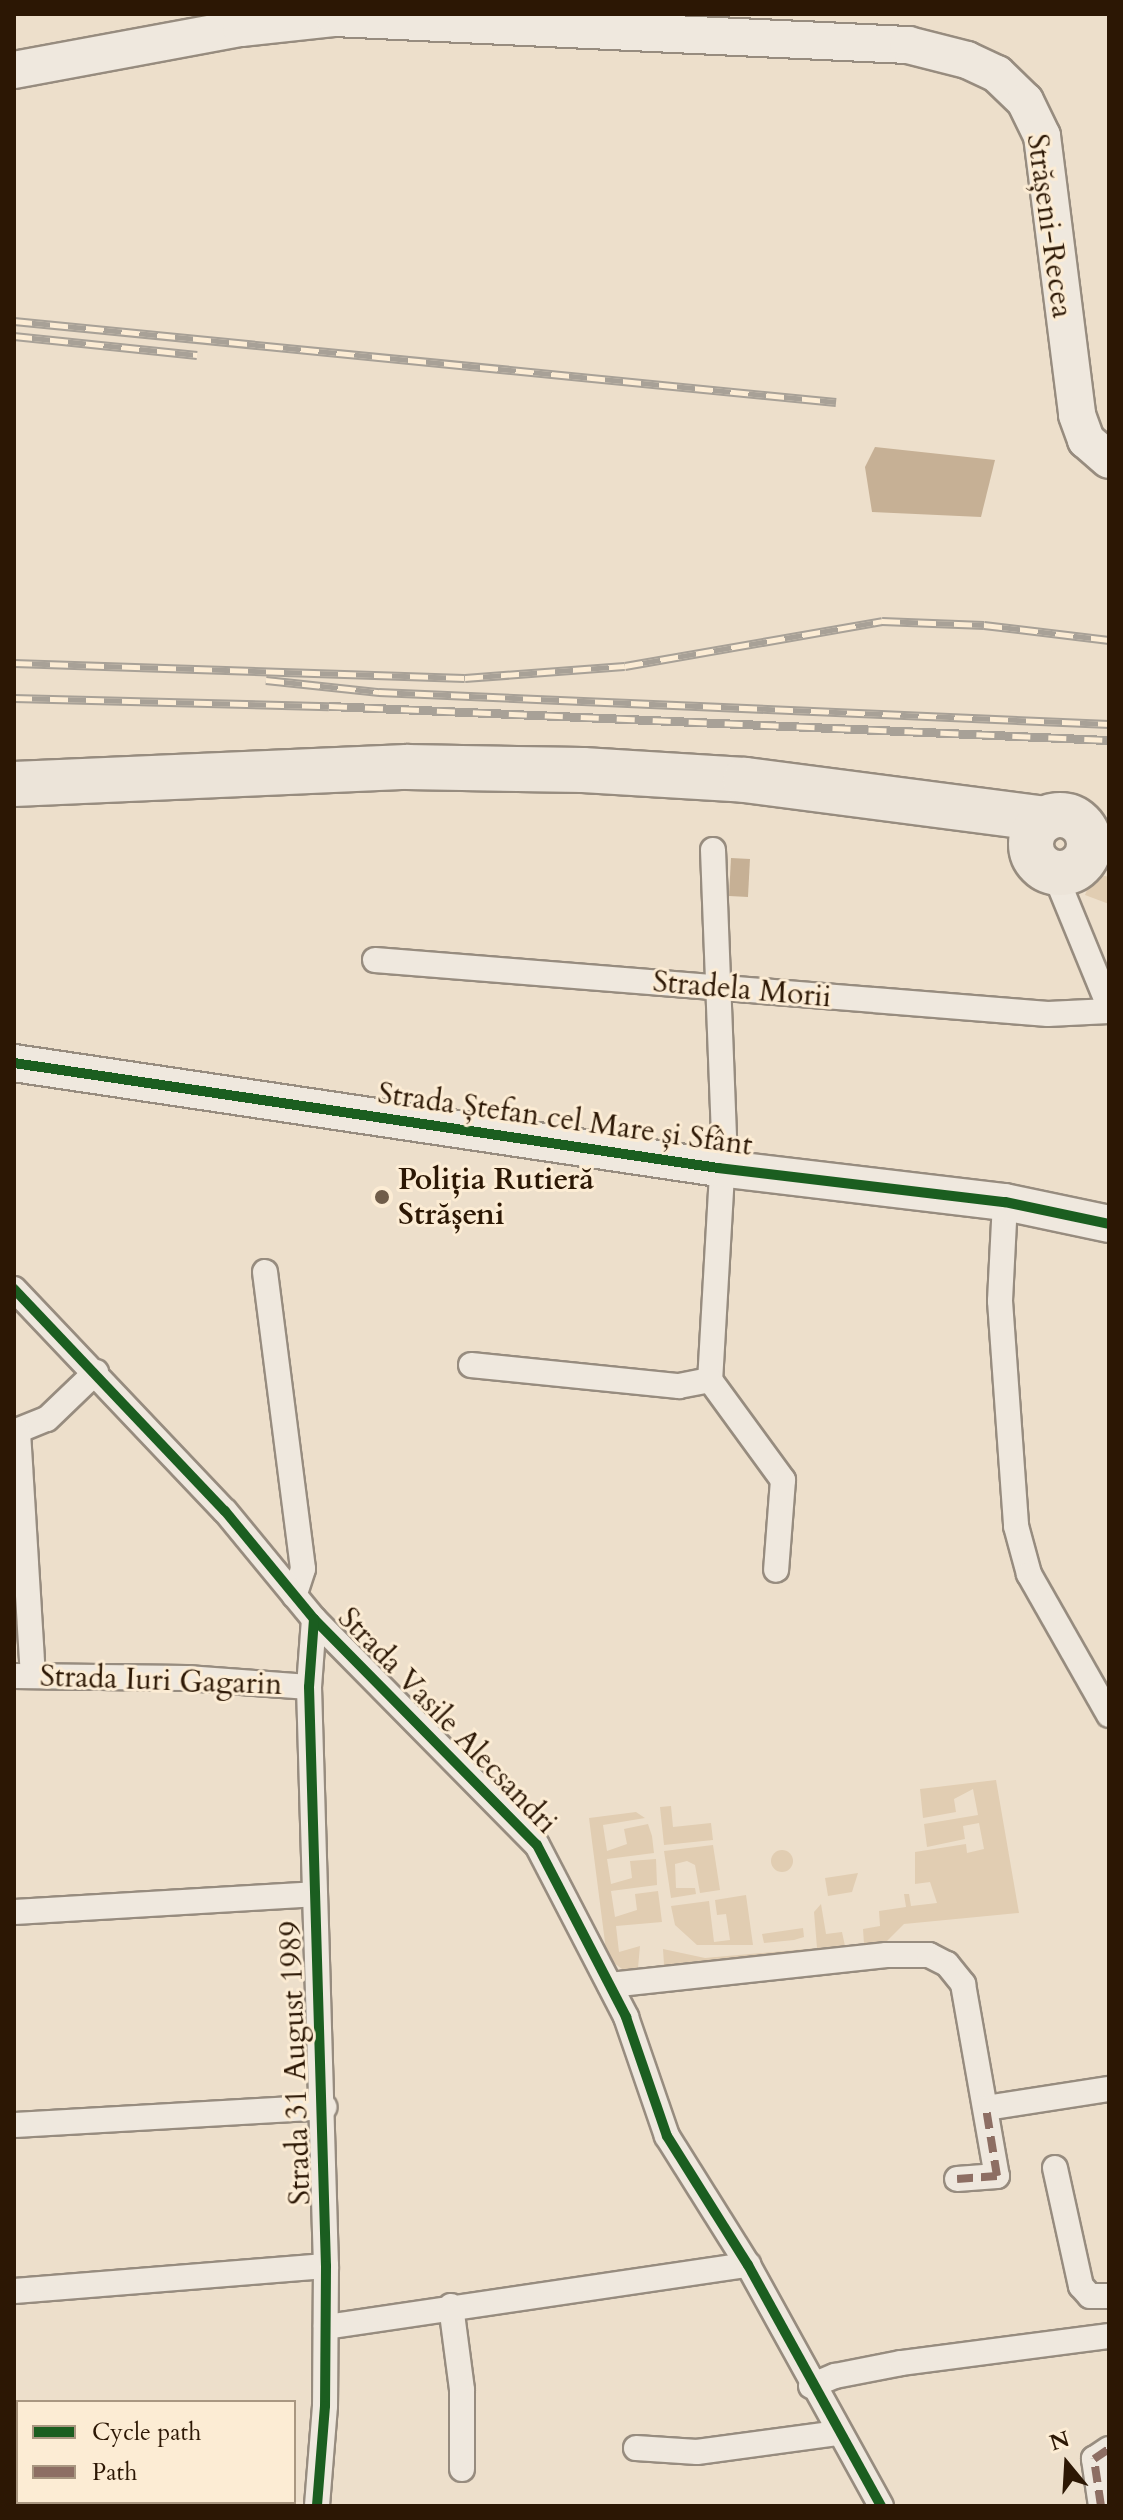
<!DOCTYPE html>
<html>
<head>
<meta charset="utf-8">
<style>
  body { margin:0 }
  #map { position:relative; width:1123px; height:2520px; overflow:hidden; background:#eddfcb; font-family:Cardo,serif }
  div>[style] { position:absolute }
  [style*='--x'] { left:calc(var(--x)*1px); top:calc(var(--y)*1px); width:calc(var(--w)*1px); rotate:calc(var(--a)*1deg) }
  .green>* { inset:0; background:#e1cdb2 }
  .round { border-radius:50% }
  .water>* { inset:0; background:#c6b095; transform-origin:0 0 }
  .roads { filter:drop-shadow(2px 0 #978c7f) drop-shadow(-2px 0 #978c7f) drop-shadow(0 2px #978c7f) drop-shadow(0 -2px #978c7f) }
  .street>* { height:24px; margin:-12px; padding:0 12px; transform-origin:12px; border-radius:12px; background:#efe8de }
  .secondary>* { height:36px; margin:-18px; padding:0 18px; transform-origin:18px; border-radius:18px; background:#efe8de }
  .highway>* { height:44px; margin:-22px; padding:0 22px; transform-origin:22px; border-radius:22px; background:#ece4d9 }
  .highway>.ring { margin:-22px; padding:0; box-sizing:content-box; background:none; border:44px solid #ece4d9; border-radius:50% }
  .rail>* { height:9px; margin-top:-4.5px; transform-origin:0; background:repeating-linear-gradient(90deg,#fcecd4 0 18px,#a8a197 0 36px); box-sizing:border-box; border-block:2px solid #a8a197 }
  .quiet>* { height:8px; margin-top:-4px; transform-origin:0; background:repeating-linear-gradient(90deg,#8d6e63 0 16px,transparent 0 24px) }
  .cycleway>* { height:10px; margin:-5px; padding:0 5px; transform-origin:5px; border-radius:5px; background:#1b5e20 }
  .dots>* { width:22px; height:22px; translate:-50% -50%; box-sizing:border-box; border:4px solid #fcecd4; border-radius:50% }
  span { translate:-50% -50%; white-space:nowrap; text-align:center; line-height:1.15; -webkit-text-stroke:6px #fcecd4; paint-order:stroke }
  .street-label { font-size:30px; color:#2c1704 }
  .poi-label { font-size:30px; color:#2c1704; font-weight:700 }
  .left { translate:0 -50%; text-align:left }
  .frame { position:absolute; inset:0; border:16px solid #2c1704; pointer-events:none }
  .legend { position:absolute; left:16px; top:2400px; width:280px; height:104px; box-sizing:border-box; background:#fcecd4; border:2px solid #a99781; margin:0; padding:10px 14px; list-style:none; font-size:24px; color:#2c1704 }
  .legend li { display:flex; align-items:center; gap:16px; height:40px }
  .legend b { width:40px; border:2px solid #a99781 }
  .north { position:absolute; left:1027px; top:2424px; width:80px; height:80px; -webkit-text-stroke:6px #fcecd4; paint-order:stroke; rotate:342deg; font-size:22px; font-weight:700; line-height:32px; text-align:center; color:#2c1704 }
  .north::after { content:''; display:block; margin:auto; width:28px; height:36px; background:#2c1704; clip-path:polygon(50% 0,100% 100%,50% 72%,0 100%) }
</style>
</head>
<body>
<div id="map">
  <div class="green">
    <div style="clip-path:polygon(1101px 875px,1109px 877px,1109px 904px,1085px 895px,1091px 880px)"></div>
    <div style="clip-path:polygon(996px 1780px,1019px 1913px,904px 1924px,878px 1950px,629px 1974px,607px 1958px,589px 1818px,636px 1812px,645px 1818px,603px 1825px,607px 1851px,627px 1844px,624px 1829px,648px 1824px,652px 1836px,654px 1853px,607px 1859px,611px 1884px,632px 1878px,630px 1861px,656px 1859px,657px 1885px,611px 1891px,615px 1917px,637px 1910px,635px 1894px,658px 1891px,662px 1922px,616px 1926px,619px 1952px,640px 1946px,638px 1968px,664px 1965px,663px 1949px,705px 1958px,817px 1948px,814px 1912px,821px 1904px,826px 1934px,842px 1932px,845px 1946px,864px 1944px,863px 1929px,880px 1926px,879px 1911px,906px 1907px,904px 1894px,909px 1894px,911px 1906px,937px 1903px,930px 1882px,915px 1884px,915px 1852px,966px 1844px,967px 1853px,984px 1849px,979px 1823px,963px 1826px,965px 1839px,927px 1847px,924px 1824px,978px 1815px,973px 1789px,954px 1799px,956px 1812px,923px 1818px,920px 1789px)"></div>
    <div style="clip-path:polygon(671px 1806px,673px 1827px,711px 1823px,713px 1840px,664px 1845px,660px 1807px)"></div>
    <div style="clip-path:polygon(713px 1845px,720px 1890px,700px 1893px,695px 1865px,687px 1861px,675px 1864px,676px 1888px,695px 1888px,696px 1894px,671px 1898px,664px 1851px)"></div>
    <div class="round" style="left:771px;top:1850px;width:22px;height:22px"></div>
    <div style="clip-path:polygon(858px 1873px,852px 1892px,828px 1896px,825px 1878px)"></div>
    <div style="clip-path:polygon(746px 1895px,753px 1945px,697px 1945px,675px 1925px,671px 1906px,709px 1901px,714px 1942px,730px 1940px,726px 1914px,717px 1915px,715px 1900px)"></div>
    <div style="clip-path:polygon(803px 1928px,804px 1937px,794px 1940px,764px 1943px,762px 1934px)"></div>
  </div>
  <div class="water">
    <div style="clip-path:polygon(875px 447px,995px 460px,981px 517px,872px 512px,865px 467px)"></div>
    <div style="left:731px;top:858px;width:19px;height:38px;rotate:3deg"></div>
  </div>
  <div class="roads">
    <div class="street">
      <div style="--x:713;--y:850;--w:289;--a:87.8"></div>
      <div style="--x:724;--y:1139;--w:241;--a:93.3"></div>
      <div style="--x:710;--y:1380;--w:124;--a:53.9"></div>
      <div style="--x:783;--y:1480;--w:90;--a:94.4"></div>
      <div style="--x:1054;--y:872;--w:145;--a:67.7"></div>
      <div style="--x:375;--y:960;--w:675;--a:4.59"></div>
      <div style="--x:1048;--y:1014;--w:61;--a:-2.8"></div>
      <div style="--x:1005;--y:1202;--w:99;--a:92.9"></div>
      <div style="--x:1000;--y:1301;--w:226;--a:85.9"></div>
      <div style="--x:1016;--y:1526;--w:50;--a:74.8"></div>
      <div style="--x:1029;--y:1574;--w:162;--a:60.4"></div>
      <div style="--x:265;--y:1272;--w:299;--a:82.7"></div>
      <div style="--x:303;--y:1569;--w:28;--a:108"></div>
      <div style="--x:14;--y:1289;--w:306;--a:46.5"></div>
      <div style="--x:225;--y:1511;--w:140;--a:50.5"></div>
      <div style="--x:314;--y:1619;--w:317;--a:45.4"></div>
      <div style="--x:537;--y:1845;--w:194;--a:62.6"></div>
      <div style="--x:626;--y:2017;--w:126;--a:71"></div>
      <div style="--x:667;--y:2136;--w:152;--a:57.9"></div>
      <div style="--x:748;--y:2265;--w:275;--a:61.1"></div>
      <div style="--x:471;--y:1365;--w:209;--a:5.8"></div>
      <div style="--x:679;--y:1386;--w:32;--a:-11"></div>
      <div style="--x:14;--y:1432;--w:35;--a:-22"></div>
      <div style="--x:47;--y:1419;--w:68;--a:-43.8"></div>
      <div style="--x:18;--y:1432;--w:244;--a:86.5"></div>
      <div style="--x:314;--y:1619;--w:68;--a:94.2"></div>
      <div style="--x:309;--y:1687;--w:579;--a:88.32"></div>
      <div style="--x:326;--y:2266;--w:140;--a:90.4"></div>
      <div style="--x:325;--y:2406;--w:100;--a:94.6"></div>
      <div style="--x:14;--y:1676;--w:173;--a:0.7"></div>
      <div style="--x:187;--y:1678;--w:122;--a:4.2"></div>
      <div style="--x:14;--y:1912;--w:301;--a:-3.4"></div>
      <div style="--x:610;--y:1985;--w:278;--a:-6.2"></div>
      <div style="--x:886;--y:1955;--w:43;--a:0"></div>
      <div style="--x:929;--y:1955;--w:20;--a:27"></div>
      <div style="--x:947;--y:1964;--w:26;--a:51"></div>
      <div style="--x:963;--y:1984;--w:195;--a:80"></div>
      <div style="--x:997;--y:2176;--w:40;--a:175.7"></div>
      <div style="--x:986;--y:2108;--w:124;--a:-8.8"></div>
      <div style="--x:14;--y:2125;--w:311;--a:-3.3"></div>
      <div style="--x:1055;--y:2168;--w:121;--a:77.6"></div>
      <div style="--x:1081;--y:2286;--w:13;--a:48"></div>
      <div style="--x:1090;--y:2296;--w:19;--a:0"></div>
      <div style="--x:14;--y:2291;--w:313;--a:-4.6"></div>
      <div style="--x:451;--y:2306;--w:85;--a:82.5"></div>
      <div style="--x:462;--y:2390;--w:79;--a:90"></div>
      <div style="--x:326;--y:2327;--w:427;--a:-8.4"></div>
      <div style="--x:811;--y:2386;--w:26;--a:-23"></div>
      <div style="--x:835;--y:2376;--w:67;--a:-11.1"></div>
      <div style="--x:901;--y:2363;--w:210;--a:-7.4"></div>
      <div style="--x:636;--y:2448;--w:61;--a:3.8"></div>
      <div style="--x:697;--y:2452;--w:141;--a:-7.7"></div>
      <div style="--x:1101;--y:2506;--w:48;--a:-98.5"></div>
      <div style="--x:1094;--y:2459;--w:18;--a:-34"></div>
    </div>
    <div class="secondary">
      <div style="--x:14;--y:70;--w:231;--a:-10.5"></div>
      <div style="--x:241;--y:28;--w:95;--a:-6.1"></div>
      <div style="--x:335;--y:18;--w:574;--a:2.7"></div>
      <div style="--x:908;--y:45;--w:61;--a:14.3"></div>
      <div style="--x:967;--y:60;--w:33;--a:25"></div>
      <div style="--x:997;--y:74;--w:39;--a:44"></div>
      <div style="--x:1025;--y:101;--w:39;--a:64"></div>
      <div style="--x:1042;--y:136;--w:281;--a:82.8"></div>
      <div style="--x:1077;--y:415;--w:27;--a:70"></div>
      <div style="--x:1086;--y:440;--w:30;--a:41"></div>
      <div style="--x:14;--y:1063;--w:712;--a:8.48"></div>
      <div style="--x:718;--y:1168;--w:289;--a:6.8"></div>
      <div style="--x:1005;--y:1202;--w:106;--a:11.9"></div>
    </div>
    <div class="highway">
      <div style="--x:14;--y:784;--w:393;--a:-2.5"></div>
      <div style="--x:407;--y:767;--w:176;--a:1"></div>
      <div style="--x:583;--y:770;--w:162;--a:3.5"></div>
      <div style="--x:745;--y:780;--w:303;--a:7.4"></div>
      <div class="ring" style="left:1031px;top:815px;width:14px;height:14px"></div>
    </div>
  </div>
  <div class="rail">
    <div style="--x:14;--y:321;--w:826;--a:5.63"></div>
    <div style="--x:14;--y:336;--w:184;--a:5.9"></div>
    <div style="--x:14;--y:663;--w:451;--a:1.9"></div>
    <div style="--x:465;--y:678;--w:160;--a:-4.3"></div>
    <div style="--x:625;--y:666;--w:261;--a:-9.9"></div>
    <div style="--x:882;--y:621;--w:102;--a:2.2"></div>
    <div style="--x:984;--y:625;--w:126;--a:6.8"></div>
    <div style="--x:266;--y:680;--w:114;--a:6.1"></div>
    <div style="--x:379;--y:692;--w:731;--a:2.51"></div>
    <div style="--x:14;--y:698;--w:315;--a:1.5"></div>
    <div style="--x:329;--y:706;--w:781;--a:2.5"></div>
  </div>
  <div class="quiet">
    <div style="--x:957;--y:2179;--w:40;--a:-4.3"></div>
    <div style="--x:997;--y:2176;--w:69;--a:-99.2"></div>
    <div style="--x:1101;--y:2506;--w:48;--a:-98.5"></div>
    <div style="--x:1094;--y:2459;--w:18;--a:-34"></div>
  </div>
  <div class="cycleway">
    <div style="--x:14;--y:1063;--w:712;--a:8.48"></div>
    <div style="--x:718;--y:1168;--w:289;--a:6.8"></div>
    <div style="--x:1005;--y:1202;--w:106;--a:11.9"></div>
    <div style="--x:14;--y:1289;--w:306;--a:46.5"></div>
    <div style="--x:225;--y:1511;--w:140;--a:50.5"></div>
    <div style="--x:314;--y:1619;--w:317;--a:45.4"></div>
    <div style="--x:537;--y:1845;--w:194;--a:62.6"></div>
    <div style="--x:626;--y:2017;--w:126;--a:71"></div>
    <div style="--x:667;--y:2136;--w:152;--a:57.9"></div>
    <div style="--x:748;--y:2265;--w:275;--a:61.1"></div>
    <div style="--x:314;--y:1619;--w:68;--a:94.2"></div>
    <div style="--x:309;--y:1687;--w:579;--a:88.32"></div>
    <div style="--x:326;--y:2266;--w:140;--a:90.4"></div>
    <div style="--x:325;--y:2406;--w:100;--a:94.6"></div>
  </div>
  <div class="dots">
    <div style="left:382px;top:1197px;background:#705d4a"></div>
  </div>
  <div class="street-label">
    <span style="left:1049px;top:226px;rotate:82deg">Strășeni-Recea</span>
    <span style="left:742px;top:990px;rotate:5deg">Stradela Morii</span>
    <span style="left:565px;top:1120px;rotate:8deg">Strada Ștefan cel Mare și Sfânt</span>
    <span style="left:161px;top:1681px;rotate:2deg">Strada Iuri Gagarin</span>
    <span style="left:447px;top:1721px;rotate:46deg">Strada Vasile Alecsandri</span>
    <span style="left:296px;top:2063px;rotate:-92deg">Strada 31 August 1989</span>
  </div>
  <div class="poi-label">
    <span class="left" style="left:398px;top:1197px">Poliția Rutieră<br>Strășeni</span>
  </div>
  <div class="frame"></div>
  <ul class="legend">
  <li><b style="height:10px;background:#1b5e20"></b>Cycle path</li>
  <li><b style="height:10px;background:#8d6e63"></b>Path</li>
  </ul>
  <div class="north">N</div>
</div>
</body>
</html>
